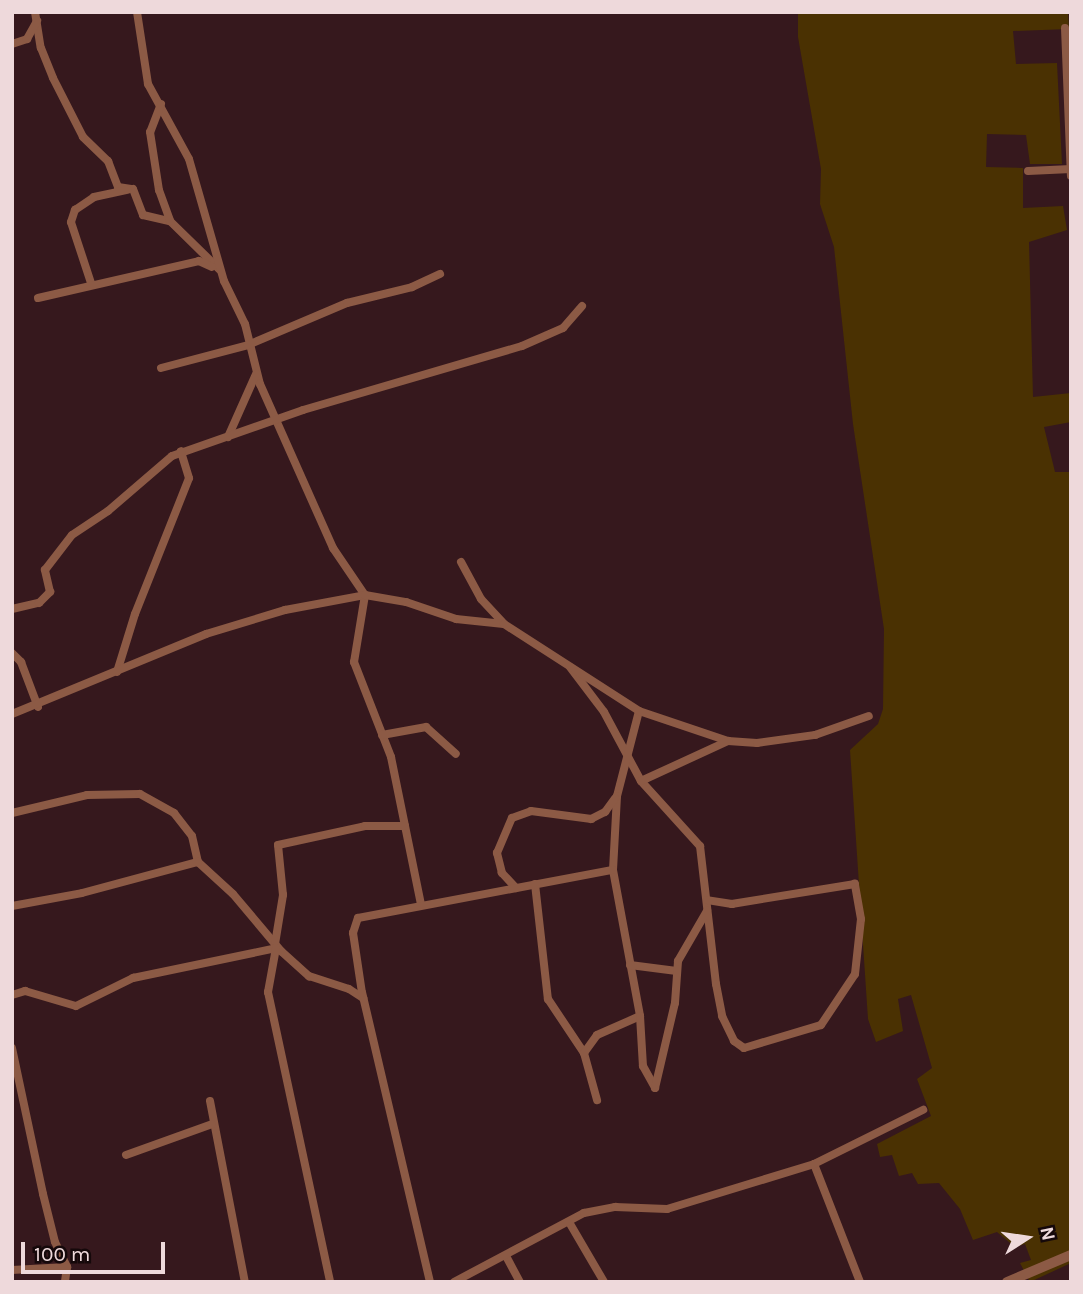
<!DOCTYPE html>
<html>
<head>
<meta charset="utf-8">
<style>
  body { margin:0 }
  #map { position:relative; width:1083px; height:1294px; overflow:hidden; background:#36181d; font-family:Karla,sans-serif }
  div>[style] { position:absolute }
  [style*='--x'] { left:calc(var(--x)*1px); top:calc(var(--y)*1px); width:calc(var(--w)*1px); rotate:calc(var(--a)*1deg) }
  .green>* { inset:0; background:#4a3102 }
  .minor>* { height:8px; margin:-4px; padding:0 4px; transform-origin:4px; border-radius:4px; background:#8c5a45 }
  .tertiary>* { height:10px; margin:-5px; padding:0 5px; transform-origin:5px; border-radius:5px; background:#8c5a45 }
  span { translate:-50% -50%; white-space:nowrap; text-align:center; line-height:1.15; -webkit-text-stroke:6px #15080a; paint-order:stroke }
  .frame { position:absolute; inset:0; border:14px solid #eed9db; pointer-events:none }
  .north { position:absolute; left:992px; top:1203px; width:70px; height:70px; -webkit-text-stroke:5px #15080a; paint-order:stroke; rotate:78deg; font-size:19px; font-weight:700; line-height:28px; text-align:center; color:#eed9db }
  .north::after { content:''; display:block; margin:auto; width:24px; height:32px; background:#eed9db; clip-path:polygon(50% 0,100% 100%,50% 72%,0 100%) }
  .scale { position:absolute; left:21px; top:1242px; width:144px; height:32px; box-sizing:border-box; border:4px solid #eed9db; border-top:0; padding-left:9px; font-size:21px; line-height:24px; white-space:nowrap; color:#eed9db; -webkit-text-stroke:5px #15080a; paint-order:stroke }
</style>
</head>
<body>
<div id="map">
  <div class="green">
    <div style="clip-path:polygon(798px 12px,1068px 12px,1069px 29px,1013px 31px,1016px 64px,1057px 63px,1062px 164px,1030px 164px,1026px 135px,987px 134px,986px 167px,1023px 168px,1023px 208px,1063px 206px,1067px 230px,1029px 242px,1033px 397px,1071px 393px,1071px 422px,1044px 427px,1055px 472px,1071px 472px,1071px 1263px,1030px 1282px,1020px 1263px,1031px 1260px,1025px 1244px,1015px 1247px,997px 1232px,973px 1240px,960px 1209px,939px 1183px,918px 1184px,912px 1173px,899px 1176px,892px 1155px,880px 1157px,877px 1144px,931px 1116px,917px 1079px,932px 1068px,911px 995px,898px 999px,903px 1031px,876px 1042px,868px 1019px,850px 750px,878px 724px,883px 709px,884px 629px,853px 424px,834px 247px,820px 204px,821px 169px,798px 37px)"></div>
  </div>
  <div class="minor">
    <div style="--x:35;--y:12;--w:36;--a:81"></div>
    <div style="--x:41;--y:48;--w:32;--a:68"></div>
    <div style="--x:53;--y:78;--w:66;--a:63"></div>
    <div style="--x:83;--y:137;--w:35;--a:44"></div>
    <div style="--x:108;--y:161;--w:28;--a:69"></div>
    <div style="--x:118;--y:187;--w:15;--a:8"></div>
    <div style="--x:133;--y:189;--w:28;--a:69"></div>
    <div style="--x:143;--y:215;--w:28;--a:13"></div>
    <div style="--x:170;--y:221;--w:69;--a:44.4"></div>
    <div style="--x:137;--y:12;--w:73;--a:81.3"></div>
    <div style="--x:148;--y:84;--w:85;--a:61.3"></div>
    <div style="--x:189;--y:159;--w:127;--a:74"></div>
    <div style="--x:224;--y:281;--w:48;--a:64"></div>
    <div style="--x:245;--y:324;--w:62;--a:76"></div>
    <div style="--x:260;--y:384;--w:180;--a:66"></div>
    <div style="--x:333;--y:548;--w:57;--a:55.8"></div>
    <div style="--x:365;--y:595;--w:68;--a:99.3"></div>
    <div style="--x:354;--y:662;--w:102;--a:68.7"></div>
    <div style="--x:391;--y:757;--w:151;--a:78.5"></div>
    <div style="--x:1065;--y:28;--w:148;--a:87.7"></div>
    <div style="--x:12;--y:44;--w:16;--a:-18"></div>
    <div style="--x:27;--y:39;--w:21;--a:-61"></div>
    <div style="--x:161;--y:104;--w:30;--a:111"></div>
    <div style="--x:150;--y:132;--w:59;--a:81.2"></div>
    <div style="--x:159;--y:190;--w:33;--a:70"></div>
    <div style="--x:1028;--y:171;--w:43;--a:-2.7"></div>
    <div style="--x:91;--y:283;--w:64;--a:-108.2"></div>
    <div style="--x:71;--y:222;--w:13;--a:-72"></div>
    <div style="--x:75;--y:210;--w:23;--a:-34"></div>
    <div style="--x:94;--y:197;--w:34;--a:-12"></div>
    <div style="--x:38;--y:298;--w:165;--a:-12.9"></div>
    <div style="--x:199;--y:261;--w:14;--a:25"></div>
    <div style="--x:161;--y:368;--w:90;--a:-14.8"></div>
    <div style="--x:248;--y:345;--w:108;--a:-23"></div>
    <div style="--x:347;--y:303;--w:67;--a:-13.8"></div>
    <div style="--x:412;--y:287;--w:31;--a:-25"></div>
    <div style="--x:228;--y:437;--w:69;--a:-66"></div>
    <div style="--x:461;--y:562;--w:42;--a:61.6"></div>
    <div style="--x:481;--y:599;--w:34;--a:47"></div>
    <div style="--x:12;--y:609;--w:28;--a:-13"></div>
    <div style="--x:39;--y:603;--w:16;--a:-45"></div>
    <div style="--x:50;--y:592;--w:23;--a:-103"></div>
    <div style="--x:45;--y:570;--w:44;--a:-52.4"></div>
    <div style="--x:72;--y:535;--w:43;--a:-33.7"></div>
    <div style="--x:108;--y:511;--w:84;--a:-40.7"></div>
    <div style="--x:172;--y:456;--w:139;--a:-19.3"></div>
    <div style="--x:303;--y:410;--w:228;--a:-16.3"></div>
    <div style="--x:522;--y:346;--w:45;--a:-23.7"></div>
    <div style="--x:563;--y:328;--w:29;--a:-49"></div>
    <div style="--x:12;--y:653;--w:13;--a:45"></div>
    <div style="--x:21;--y:662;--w:48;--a:69.3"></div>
    <div style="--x:570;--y:667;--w:56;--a:52.9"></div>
    <div style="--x:604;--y:712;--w:78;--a:61.8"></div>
    <div style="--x:641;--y:781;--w:88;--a:47.8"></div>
    <div style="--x:700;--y:846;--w:139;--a:83.4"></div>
    <div style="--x:716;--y:984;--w:33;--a:79"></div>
    <div style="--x:722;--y:1016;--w:28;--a:64"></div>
    <div style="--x:734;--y:1041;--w:12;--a:35"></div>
    <div style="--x:744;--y:1048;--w:80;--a:-16.6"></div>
    <div style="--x:821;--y:1025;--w:61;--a:-56.3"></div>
    <div style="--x:855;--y:974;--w:55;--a:-83.8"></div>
    <div style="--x:861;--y:919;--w:36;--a:-100"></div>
    <div style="--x:855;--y:884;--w:125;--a:170.8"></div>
    <div style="--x:732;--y:904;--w:25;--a:-171"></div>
    <div style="--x:117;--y:672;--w:61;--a:-72.8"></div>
    <div style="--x:135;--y:614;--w:146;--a:-68.3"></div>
    <div style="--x:189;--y:478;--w:28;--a:-107"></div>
    <div style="--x:639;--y:711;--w:88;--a:104.5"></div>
    <div style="--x:617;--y:796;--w:74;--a:93.1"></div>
    <div style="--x:613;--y:870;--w:148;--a:79.5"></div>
    <div style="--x:12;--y:714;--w:210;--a:-22.4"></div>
    <div style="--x:206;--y:634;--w:83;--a:-16.9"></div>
    <div style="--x:285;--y:610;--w:81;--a:-10.6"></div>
    <div style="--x:365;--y:595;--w:42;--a:9.7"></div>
    <div style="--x:406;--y:602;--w:53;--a:18.8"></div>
    <div style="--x:456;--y:619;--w:48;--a:5.9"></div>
    <div style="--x:504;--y:624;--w:161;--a:32.8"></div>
    <div style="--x:639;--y:711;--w:94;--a:18.6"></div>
    <div style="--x:728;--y:741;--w:29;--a:4"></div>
    <div style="--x:757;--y:743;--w:59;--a:-7.9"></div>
    <div style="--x:815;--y:735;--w:57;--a:-19.4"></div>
    <div style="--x:382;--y:735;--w:45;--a:-10.3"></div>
    <div style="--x:426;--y:727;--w:40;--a:42"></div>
    <div style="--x:641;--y:781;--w:96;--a:-24.7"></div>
    <div style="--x:12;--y:813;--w:77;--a:-13.5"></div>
    <div style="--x:87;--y:795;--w:53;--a:-1.1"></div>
    <div style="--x:140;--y:794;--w:39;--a:29"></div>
    <div style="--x:174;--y:813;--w:29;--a:52"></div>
    <div style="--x:192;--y:836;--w:27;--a:77"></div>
    <div style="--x:198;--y:862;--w:47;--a:42.4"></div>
    <div style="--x:233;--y:894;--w:75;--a:49.9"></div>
    <div style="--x:281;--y:951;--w:38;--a:42"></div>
    <div style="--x:309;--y:976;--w:42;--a:18"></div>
    <div style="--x:349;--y:989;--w:17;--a:33"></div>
    <div style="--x:535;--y:884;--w:116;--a:83.6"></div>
    <div style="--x:548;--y:999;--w:65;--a:56.3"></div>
    <div style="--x:584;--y:1053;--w:49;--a:74.5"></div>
    <div style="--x:516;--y:888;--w:21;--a:-133"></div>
    <div style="--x:502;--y:873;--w:21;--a:-104"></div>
    <div style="--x:497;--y:853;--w:38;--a:-67"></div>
    <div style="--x:512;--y:818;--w:20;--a:-20"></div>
    <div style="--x:531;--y:811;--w:61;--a:7.6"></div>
    <div style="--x:591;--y:819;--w:16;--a:-27"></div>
    <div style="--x:605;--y:812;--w:17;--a:-54"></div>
    <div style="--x:12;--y:906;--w:71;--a:-10.5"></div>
    <div style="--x:82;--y:893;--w:120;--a:-15"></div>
    <div style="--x:275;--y:944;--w:50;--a:-80.7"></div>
    <div style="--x:283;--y:895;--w:50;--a:-95.7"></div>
    <div style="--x:278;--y:845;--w:89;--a:-12.3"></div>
    <div style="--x:365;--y:826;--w:40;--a:0"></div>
    <div style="--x:630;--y:965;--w:47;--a:7.3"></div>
    <div style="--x:12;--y:995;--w:14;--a:-17"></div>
    <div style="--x:25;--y:991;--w:53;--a:16.4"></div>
    <div style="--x:76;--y:1006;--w:64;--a:-26.2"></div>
    <div style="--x:133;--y:978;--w:146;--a:-11.8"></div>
    <div style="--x:276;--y:948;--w:45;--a:100.3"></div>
    <div style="--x:268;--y:992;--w:297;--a:77.9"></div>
    <div style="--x:12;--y:1048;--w:149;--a:78"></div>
    <div style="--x:43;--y:1194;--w:49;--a:76"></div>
    <div style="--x:55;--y:1242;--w:28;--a:64"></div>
    <div style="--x:67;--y:1267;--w:15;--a:98"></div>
    <div style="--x:584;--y:1053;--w:22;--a:-54"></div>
    <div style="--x:597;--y:1035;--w:47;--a:-23.8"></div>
    <div style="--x:640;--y:1016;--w:50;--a:86.6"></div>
    <div style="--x:643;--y:1066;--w:25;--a:61"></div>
    <div style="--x:655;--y:1088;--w:87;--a:-76.8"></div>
    <div style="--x:675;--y:1003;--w:42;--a:-85.9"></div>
    <div style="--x:678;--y:961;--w:58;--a:-59.9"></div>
    <div style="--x:210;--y:1101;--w:184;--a:79.1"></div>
    <div style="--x:126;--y:1155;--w:91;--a:-19.8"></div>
    <div style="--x:814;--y:1164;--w:127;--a:68.7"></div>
    <div style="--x:569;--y:1222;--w:69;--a:59.7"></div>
    <div style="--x:506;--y:1256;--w:30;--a:62"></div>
    <div style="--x:12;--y:1270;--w:55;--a:-3.1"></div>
    <div style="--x:430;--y:1282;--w:297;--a:-103.2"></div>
    <div style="--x:362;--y:993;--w:61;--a:-98.5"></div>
    <div style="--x:353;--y:933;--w:16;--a:-72"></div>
    <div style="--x:358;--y:918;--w:259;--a:-10.7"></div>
    <div style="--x:454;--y:1282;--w:147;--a:-28"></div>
    <div style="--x:584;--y:1213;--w:32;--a:-11"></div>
    <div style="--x:615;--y:1207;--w:52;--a:2.2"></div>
    <div style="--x:667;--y:1209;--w:154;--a:-17"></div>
    <div style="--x:814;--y:1164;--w:122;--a:-26.4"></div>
  </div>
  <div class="tertiary">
    <div style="--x:1007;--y:1282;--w:69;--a:-22.9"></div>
  </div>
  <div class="frame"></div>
  <div class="north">N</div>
  <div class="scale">100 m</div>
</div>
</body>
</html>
